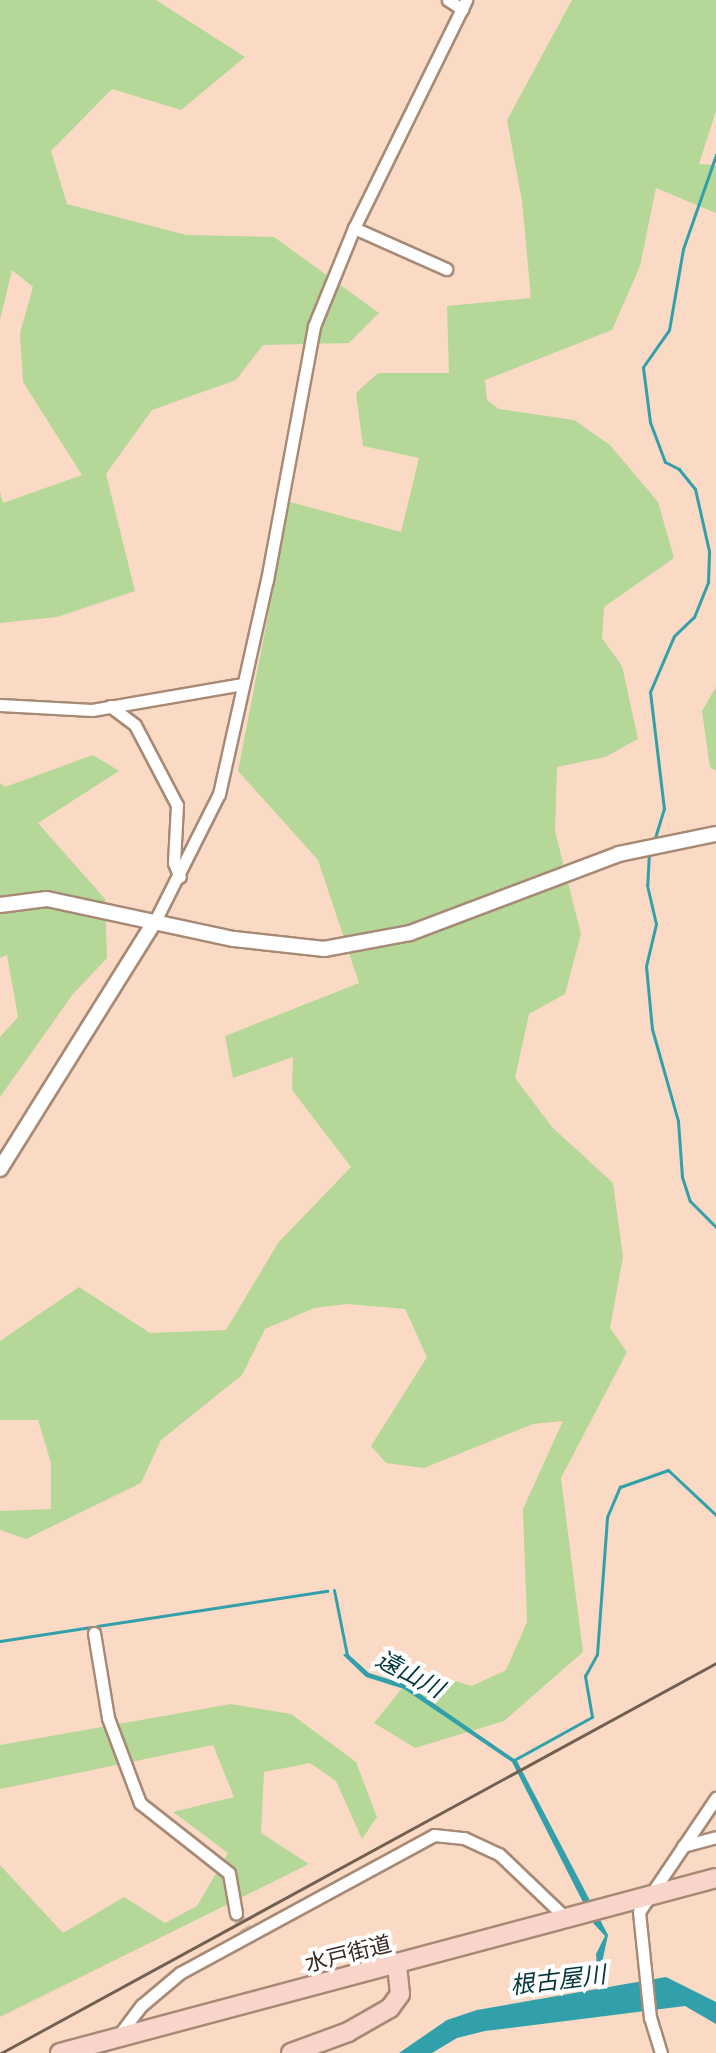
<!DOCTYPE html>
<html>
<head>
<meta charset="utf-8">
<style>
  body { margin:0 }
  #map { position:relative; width:716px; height:2053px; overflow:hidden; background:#fadac5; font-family:"PT Serif","Noto Sans JP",serif }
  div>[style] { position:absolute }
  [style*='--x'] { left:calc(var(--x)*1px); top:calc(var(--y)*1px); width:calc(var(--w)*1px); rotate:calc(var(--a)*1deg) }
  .green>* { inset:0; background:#b5d797 }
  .water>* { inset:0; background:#32a0aa }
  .stream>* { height:3px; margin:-1.5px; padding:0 1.5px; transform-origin:1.5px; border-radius:1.5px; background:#32a0aa }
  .minor-tunnel>* { height:11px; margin-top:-5.5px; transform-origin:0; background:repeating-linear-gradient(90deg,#d3b7a5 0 11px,transparent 0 16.5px) }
  .roads { filter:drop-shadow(2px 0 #a78a76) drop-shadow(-2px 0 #a78a76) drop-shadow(0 2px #a78a76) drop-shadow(0 -2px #a78a76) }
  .minor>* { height:11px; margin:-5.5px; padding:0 5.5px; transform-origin:5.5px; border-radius:5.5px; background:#fff }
  .tertiary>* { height:14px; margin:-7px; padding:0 7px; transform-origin:7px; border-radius:7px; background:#fff }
  .trunk>* { height:18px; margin:-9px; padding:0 9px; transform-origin:9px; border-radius:9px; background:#f8d4ca }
  .rail>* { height:3px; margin:-1.5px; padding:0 1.5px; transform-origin:1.5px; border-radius:1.5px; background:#715f53 }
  span { translate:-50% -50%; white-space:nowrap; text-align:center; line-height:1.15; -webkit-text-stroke:8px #fff; paint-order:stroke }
  .street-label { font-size:22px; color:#372b23 }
  .water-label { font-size:24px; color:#02363b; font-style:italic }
</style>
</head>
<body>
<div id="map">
  <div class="green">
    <div style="clip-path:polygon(0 0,156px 0,245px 57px,181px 110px,112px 89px,51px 151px,67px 204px,186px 235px,274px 237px,379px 313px,349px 343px,263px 345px,236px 380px,152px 410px,106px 474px,135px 591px,57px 617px,0 623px,0 492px,3px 503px,82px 475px,23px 382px,20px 333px,33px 287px,12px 270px,0 320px)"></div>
    <div style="clip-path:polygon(572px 0,716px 0,716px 111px,699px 164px,716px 165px,716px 213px,656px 188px,640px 266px,612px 330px,485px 380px,487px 400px,499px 409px,574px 420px,610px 445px,658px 502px,674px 558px,604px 607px,602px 638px,622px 666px,638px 739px,605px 757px,557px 767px,555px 831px,581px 934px,565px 994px,529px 1014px,515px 1078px,552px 1127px,613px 1183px,623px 1257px,610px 1328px,627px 1352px,561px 1478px,583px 1652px,504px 1721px,415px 1748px,374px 1723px,417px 1670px,472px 1686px,506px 1670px,527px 1622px,523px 1509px,563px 1421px,533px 1424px,424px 1468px,386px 1463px,371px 1446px,427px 1357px,405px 1309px,347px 1304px,314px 1308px,265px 1329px,242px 1375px,161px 1440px,141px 1483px,26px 1539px,0 1530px,0 1511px,51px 1509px,51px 1463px,38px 1420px,0 1420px,0 1341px,79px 1287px,150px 1333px,226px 1330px,278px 1243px,351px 1167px,292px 1090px,293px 1057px,233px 1078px,225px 1036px,359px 983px,318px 860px,238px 771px,290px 502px,401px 532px,419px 458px,363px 446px,356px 393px,378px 373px,449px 373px,447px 306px,531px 298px,522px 201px,507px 120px)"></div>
    <div style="clip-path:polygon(716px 687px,716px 771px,710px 767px,702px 711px)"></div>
    <div style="clip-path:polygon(93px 755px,119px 771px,38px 823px,105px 899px,107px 958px,73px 994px,0 1097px,0 1037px,18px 1017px,7px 955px,0 958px,0 783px,5px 787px)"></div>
    <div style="clip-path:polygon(231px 1704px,291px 1714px,356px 1762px,377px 1817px,362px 1839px,336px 1781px,310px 1763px,264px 1772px,261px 1833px,309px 1864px,0 2017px,0 1865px,63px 1933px,124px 1897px,165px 1923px,197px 1906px,228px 1853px,173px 1812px,234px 1797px,213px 1745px,0 1789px,0 1745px)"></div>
  </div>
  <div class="water">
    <div style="clip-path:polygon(347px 1653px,369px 1673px,407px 1685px,517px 1761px,608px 1935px,601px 1967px,597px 1968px,596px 1954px,605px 1936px,594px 1924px,512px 1762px,404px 1689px,366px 1677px,343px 1655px)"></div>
    <div style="clip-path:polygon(666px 1977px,716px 2002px,716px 2024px,685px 2006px,485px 2031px,457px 2038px,432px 2053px,399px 2053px,447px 2020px,477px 2010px)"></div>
  </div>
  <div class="stream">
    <div style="--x:654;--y:841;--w:34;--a:-73"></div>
    <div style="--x:664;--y:809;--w:118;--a:-96.8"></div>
    <div style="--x:650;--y:692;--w:61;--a:-66.8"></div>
    <div style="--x:674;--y:636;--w:28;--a:-44"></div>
    <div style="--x:694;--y:617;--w:38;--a:-68"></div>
    <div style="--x:708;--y:582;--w:31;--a:-88"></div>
    <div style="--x:709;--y:551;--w:64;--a:-102.7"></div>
    <div style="--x:695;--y:489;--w:26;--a:-129"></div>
    <div style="--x:679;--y:469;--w:16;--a:-153"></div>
    <div style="--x:665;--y:462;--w:43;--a:-110.6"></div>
    <div style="--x:650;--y:422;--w:55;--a:-97.3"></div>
    <div style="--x:643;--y:367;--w:45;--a:-54.9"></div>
    <div style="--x:669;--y:330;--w:82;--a:-80.2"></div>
    <div style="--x:683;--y:249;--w:100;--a:-70.7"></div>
    <div style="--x:649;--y:852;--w:33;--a:93"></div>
    <div style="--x:647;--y:885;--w:40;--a:77"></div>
    <div style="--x:656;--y:924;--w:43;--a:103.4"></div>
    <div style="--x:646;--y:966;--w:63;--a:84.6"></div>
    <div style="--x:652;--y:1029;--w:96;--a:74.2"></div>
    <div style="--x:678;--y:1121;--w:56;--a:85.9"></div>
    <div style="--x:682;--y:1177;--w:25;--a:72"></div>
    <div style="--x:690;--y:1201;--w:37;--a:45"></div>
    <div style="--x:334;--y:1590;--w:66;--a:78.7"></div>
    <div style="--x:97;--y:1626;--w:233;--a:-8.7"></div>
    <div style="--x:0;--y:1641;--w:92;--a:-8.7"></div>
    <div style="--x:514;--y:1760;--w:89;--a:-28.9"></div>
    <div style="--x:592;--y:1717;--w:42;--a:-99.7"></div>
    <div style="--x:585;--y:1676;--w:25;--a:-61"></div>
    <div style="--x:597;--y:1654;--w:137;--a:-85.8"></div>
    <div style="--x:607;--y:1517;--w:33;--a:-67"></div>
    <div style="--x:620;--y:1487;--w:51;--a:-19.5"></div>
    <div style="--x:668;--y:1470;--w:66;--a:43.2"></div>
  </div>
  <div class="minor-tunnel">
    <div style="--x:236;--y:1913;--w:26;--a:58"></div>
  </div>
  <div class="roads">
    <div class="minor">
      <div style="--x:448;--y:0;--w:17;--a:33"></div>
      <div style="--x:354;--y:228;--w:101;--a:24"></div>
      <div style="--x:0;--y:705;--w:92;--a:3.1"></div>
      <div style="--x:92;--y:710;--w:153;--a:-9.8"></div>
      <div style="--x:110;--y:706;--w:31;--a:37"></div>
      <div style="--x:135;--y:725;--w:90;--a:62.3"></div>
      <div style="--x:177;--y:805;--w:58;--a:93"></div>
      <div style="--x:174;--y:863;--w:15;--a:67"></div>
      <div style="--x:154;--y:923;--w:144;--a:-63.3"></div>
      <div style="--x:219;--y:794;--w:219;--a:-77.4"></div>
      <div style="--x:267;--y:580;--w:258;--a:-79.5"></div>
      <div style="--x:314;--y:326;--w:106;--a:-67.8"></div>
      <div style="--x:354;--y:228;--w:254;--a:-63.8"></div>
      <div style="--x:94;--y:1633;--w:86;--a:80.6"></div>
      <div style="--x:108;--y:1718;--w:91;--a:69.4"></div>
      <div style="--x:140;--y:1803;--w:113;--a:38.2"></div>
      <div style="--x:229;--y:1873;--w:41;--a:80.1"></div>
      <div style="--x:683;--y:1846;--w:34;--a:-15"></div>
      <div style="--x:119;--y:2035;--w:38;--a:-53"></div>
      <div style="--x:142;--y:2005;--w:50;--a:-40.1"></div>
      <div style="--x:180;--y:1973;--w:289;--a:-28.5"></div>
      <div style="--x:434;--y:1835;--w:30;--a:6"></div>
      <div style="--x:464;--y:1838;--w:38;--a:25"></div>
      <div style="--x:499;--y:1854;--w:91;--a:43.7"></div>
      <div style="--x:661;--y:2053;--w:37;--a:-107"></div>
      <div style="--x:650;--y:2018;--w:107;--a:-95.9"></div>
      <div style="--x:639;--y:1912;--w:138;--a:-56"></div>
    </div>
    <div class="tertiary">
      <div style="--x:0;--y:905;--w:47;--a:-7.3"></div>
      <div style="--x:47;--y:899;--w:191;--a:12.1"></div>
      <div style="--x:234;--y:939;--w:91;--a:6.3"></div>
      <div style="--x:324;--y:949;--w:87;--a:-10.5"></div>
      <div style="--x:410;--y:933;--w:223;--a:-20.7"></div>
      <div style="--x:619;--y:854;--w:99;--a:-11.7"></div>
      <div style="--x:0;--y:1169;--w:290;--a:-58"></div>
    </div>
    <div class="trunk">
      <div style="--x:60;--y:2053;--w:679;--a:-14.94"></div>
      <div style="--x:291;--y:2053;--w:61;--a:-20.2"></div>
      <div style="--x:348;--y:2032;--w:48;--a:-29.7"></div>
      <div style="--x:390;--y:2008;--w:17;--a:-54"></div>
      <div style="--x:400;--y:1994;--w:28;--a:-96"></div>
    </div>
  </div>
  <div class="rail">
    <div style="--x:1;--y:2053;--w:814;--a:-28.61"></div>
  </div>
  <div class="street-label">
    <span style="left:348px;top:1953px;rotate:-14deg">水戸街道</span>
  </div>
  <div class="water-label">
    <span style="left:410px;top:1674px;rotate:28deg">遠山川</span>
    <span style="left:558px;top:1980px;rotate:-7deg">根古屋川</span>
  </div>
</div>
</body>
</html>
